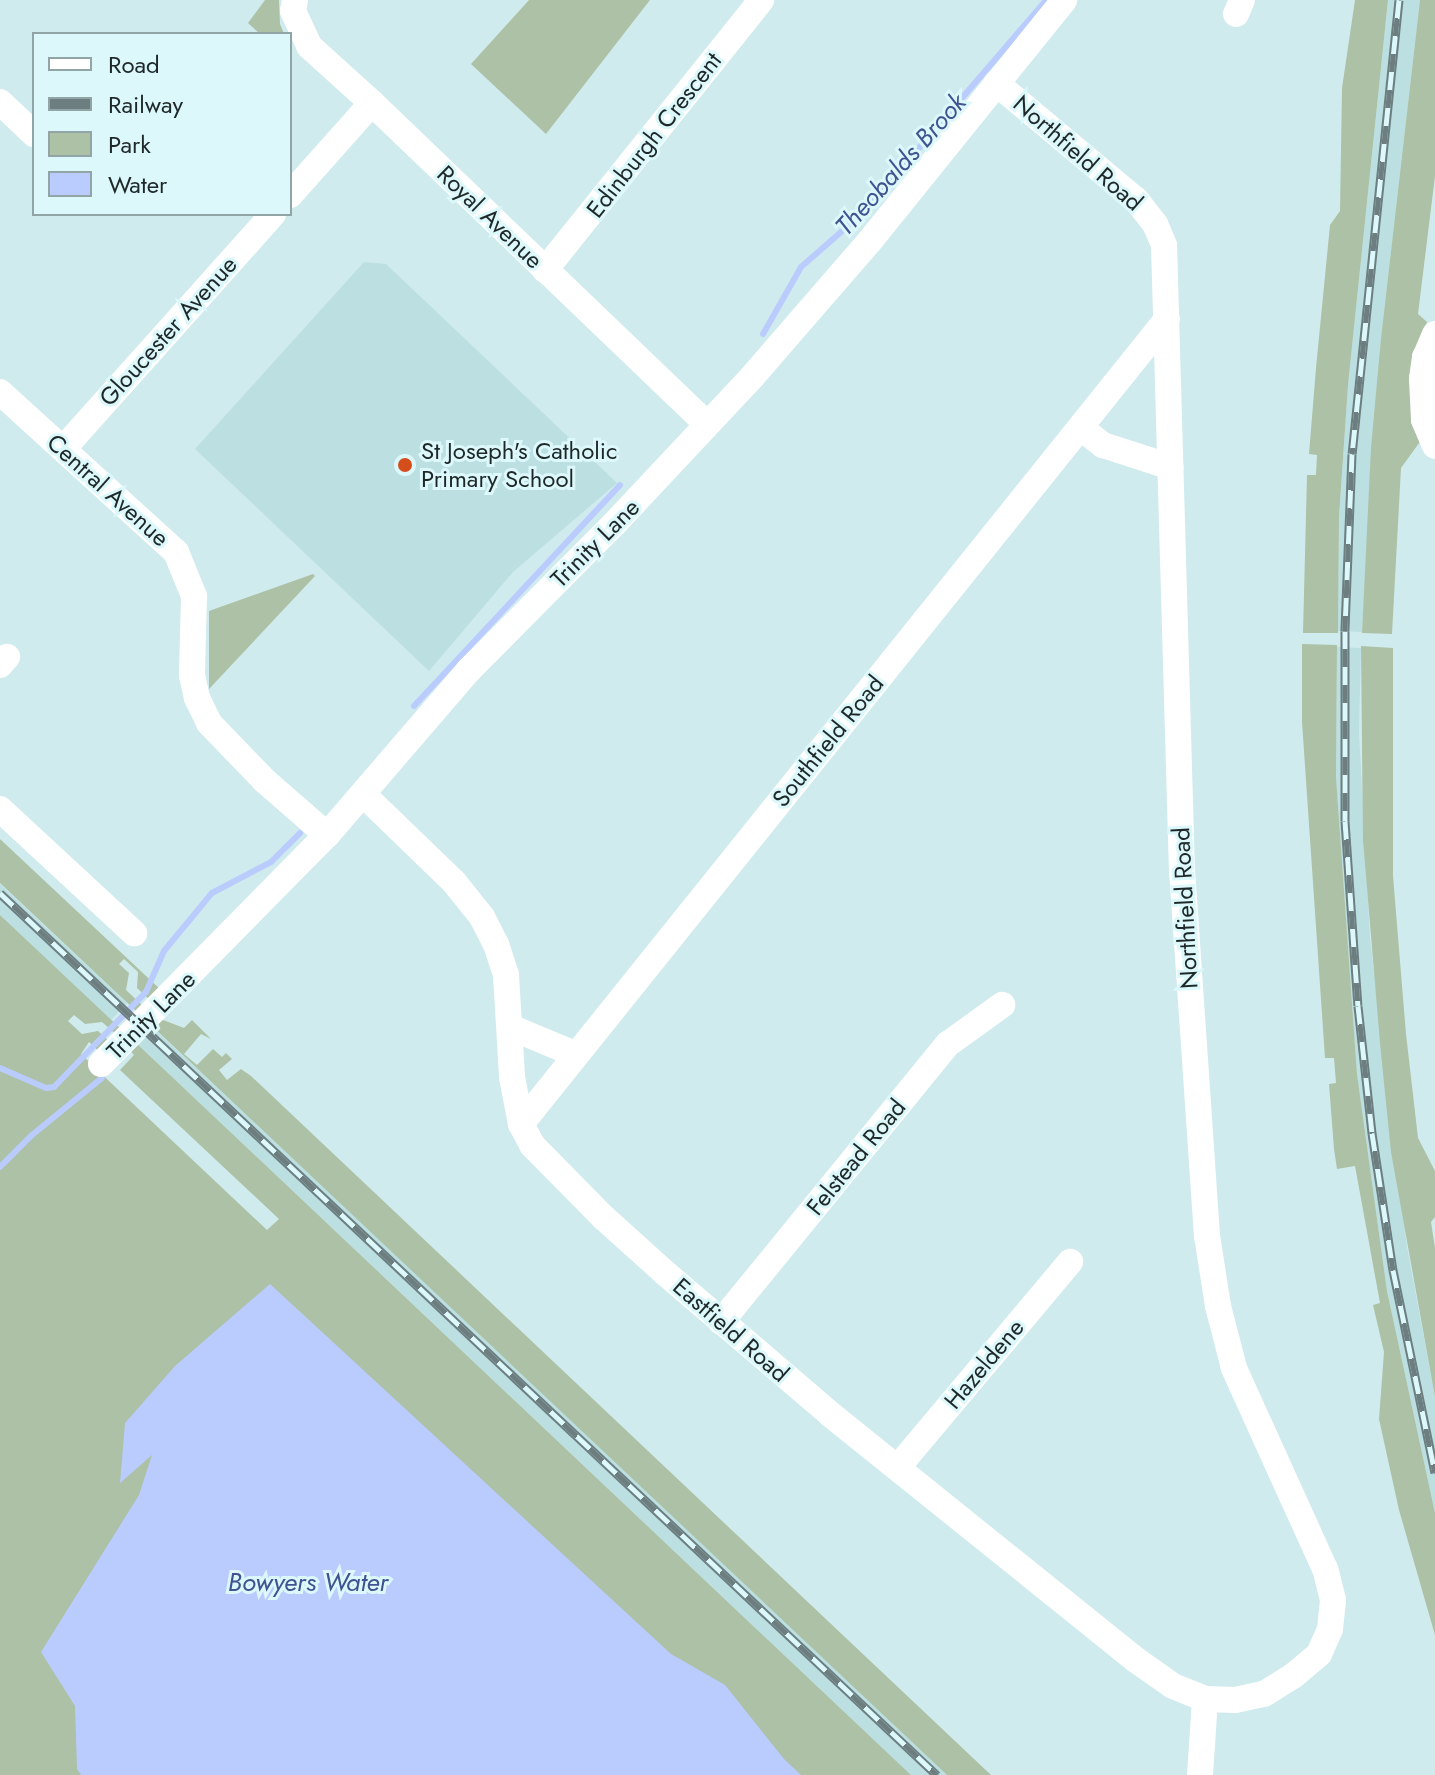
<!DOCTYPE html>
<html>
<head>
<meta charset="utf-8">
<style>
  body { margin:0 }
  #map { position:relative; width:1435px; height:1775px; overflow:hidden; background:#d0ebee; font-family:Jost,sans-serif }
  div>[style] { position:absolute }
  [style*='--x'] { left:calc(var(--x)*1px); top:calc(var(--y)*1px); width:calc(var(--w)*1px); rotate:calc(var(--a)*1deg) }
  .built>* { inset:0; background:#bcdfe2 }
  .green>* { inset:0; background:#acc1a5 }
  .water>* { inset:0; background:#baccfe }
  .stream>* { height:6px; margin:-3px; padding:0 3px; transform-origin:3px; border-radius:3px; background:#baccfe }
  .minor>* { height:26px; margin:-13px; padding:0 13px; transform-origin:13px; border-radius:13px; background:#fff }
  .rail>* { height:9px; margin-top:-4.5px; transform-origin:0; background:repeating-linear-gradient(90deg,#ddf8fb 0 18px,#6d7e80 0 36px); box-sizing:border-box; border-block:2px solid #6d7e80 }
  .dots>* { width:22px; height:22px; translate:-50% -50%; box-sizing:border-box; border:4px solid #ddf8fb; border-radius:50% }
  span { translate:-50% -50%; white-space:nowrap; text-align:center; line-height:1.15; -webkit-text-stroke:6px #ddf8fb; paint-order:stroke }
  .street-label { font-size:24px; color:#1e2829 }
  .poi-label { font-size:24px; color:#1e2829 }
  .left { translate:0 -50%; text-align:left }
  .water-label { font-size:26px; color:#415390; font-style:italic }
  .legend { position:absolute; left:32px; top:32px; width:260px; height:184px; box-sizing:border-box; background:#ddf8fb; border:2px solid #91a5a7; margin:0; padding:10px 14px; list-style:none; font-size:24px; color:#1e2829 }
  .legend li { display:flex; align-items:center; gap:16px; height:40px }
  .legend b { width:40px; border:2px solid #91a5a7 }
</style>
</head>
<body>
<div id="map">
  <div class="built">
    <div style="clip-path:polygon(1388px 0,1420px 0,1381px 338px,1362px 632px,1338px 631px,1339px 517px,1348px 385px)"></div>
    <div style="clip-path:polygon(364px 262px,386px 264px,617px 483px,513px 572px,429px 671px,195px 449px)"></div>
    <div style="clip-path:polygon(1337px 647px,1361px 648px,1359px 732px,1370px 938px,1407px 1247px,1435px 1397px,1435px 1513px,1387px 1291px,1357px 1074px,1336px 777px)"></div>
    <div style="clip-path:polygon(0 884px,127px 1003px,111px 1020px,0 915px)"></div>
    <div style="clip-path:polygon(150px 1025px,393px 1252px,947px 1775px,911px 1775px,134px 1041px)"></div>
  </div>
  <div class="green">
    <div style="clip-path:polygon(265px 0,279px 0,280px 24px,284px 34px,260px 34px,248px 23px)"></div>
    <div style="clip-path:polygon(529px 0,650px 0,546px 134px,471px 64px)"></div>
    <div style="clip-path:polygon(1355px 0,1388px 0,1348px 385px,1339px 517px,1338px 633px,1303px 633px,1307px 475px,1316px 475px,1317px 455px,1309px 454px,1316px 368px,1330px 225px,1340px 211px,1342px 88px)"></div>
    <div style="clip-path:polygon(1420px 0,1435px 0,1435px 176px,1418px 314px,1427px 322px,1416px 355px,1422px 439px,1401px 468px,1392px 634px,1362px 633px,1371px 448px,1381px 338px)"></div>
    <div style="clip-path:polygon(313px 574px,315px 576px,209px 689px,209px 611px)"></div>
    <div style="clip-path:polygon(1302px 644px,1337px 645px,1336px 777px,1357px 1074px,1387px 1291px,1435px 1513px,1435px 1635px,1399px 1510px,1379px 1419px,1384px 1352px,1373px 1305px,1380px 1303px,1355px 1166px,1337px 1169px,1334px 1149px,1329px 1084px,1336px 1083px,1334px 1058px,1325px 1058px,1302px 722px)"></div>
    <div style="clip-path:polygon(1361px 646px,1393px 648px,1393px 876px,1406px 1034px,1418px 1138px,1435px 1171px,1435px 1217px,1431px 1222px,1435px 1248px,1435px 1397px,1391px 1152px,1380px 1043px,1363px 840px)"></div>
    <div style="clip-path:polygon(0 839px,161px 990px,150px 1000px,137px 988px,138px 972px,124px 959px,119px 964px,129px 973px,126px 990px,144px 1007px,137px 1012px,0 883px)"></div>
    <div style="clip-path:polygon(0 915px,121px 1029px,118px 1036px,102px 1022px,85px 1024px,74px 1015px,68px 1021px,82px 1034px,98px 1031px,111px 1043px,102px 1054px,89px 1042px,81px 1054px,110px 1082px,267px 1230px,279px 1219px,120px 1070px,134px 1055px,128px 1048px,134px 1041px,911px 1775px,0 1775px)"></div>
    <div style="clip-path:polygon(163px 1020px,184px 1028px,192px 1020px,211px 1039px,201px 1034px,184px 1054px,197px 1065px,213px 1049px,222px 1057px,226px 1053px,232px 1059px,219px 1070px,227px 1080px,241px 1069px,251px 1076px,991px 1775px,947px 1775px,152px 1026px)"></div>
  </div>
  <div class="water">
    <div style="clip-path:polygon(270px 1284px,671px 1654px,725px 1685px,784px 1759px,801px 1775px,81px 1775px,77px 1769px,75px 1706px,41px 1652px,139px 1495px,152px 1455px,120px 1483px,125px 1423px,175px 1366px)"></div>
  </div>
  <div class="stream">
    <div style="--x:763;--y:334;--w:77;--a:-60.4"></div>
    <div style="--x:801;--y:267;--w:82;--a:-41.1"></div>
    <div style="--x:863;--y:213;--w:281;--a:-49.3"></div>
    <div style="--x:414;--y:706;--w:302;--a:-47"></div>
    <div style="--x:0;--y:1068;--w:50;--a:23.5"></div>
    <div style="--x:46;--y:1088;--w:8;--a:-7"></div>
    <div style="--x:54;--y:1087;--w:132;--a:-45.9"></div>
    <div style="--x:146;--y:992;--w:45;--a:-66.3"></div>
    <div style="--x:164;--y:951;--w:75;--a:-50.4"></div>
    <div style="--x:212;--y:893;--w:67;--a:-27.7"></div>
    <div style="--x:271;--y:862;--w:41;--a:-45"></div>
    <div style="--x:0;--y:1167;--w:45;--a:-45"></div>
    <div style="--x:32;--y:1135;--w:90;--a:-39.2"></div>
  </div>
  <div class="minor">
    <div style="--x:295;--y:0;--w:11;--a:100"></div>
    <div style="--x:293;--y:11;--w:38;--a:65"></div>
    <div style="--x:309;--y:46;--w:85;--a:42.1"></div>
    <div style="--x:372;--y:103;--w:464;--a:43.8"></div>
    <div style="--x:1236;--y:14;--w:15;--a:-67"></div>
    <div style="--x:0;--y:102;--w:47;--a:43.3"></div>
    <div style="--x:290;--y:195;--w:123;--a:-48.3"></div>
    <div style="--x:545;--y:270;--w:346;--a:-51.3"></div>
    <div style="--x:1435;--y:334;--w:25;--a:113"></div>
    <div style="--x:1425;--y:357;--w:22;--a:98"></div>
    <div style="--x:1422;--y:379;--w:41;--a:87.2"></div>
    <div style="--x:1424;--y:420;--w:28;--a:67"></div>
    <div style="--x:0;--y:392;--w:238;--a:42.3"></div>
    <div style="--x:176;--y:552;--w:48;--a:67.8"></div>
    <div style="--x:194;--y:596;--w:79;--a:91.5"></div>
    <div style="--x:192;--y:675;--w:24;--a:78"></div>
    <div style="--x:197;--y:698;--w:28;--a:64"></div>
    <div style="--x:209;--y:723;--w:81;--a:46"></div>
    <div style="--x:265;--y:781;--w:82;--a:41.1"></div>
    <div style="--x:1081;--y:428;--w:28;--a:38"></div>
    <div style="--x:1103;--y:445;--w:71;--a:17.9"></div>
    <div style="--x:63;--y:449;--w:315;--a:-48.2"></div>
    <div style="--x:0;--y:665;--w:11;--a:-49"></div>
    <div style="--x:364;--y:795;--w:125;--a:44"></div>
    <div style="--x:454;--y:882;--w:45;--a:51.3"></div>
    <div style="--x:482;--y:917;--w:30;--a:63"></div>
    <div style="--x:496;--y:944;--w:33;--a:72"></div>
    <div style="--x:506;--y:975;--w:102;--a:86.6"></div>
    <div style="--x:512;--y:1077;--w:48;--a:79.2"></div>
    <div style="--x:521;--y:1124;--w:24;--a:62"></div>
    <div style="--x:532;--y:1145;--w:101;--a:45.4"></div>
    <div style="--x:603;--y:1217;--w:82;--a:42"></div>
    <div style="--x:664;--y:1272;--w:218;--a:40.5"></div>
    <div style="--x:830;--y:1414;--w:393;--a:38.8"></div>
    <div style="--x:1136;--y:1660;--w:45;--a:35.1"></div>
    <div style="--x:1173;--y:1686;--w:35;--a:22"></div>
    <div style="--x:1205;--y:1699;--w:30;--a:2"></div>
    <div style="--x:1235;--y:1700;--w:30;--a:-12"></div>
    <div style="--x:1264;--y:1694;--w:34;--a:-32"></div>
    <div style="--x:1293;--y:1676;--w:34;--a:-40"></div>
    <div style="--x:1319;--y:1654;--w:27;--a:-66"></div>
    <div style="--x:1330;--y:1629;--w:29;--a:-84"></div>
    <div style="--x:1333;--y:1600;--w:32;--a:-104"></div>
    <div style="--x:1325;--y:1569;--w:221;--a:-114.4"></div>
    <div style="--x:1234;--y:1368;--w:64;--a:-104.5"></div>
    <div style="--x:1218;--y:1306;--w:71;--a:-98.9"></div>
    <div style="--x:1207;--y:1236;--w:364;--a:-93.9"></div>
    <div style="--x:1182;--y:873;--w:628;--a:-91.64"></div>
    <div style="--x:1164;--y:245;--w:23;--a:-113"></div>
    <div style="--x:1155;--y:224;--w:31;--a:-128"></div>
    <div style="--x:1136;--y:200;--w:182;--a:-140.1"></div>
    <div style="--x:0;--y:809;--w:183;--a:42.8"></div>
    <div style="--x:510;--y:1027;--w:70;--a:22.6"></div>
    <div style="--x:101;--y:1064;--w:322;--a:-45.4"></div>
    <div style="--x:327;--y:835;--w:218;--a:-49.3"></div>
    <div style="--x:469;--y:670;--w:207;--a:-45.2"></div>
    <div style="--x:615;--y:523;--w:200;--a:-46.8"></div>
    <div style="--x:752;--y:377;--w:179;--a:-49.1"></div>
    <div style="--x:869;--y:242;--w:311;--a:-51.1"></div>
    <div style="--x:521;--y:1124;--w:1032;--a:-51.25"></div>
    <div style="--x:721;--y:1322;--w:359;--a:-50.8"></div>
    <div style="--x:948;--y:1044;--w:67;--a:-35.8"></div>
    <div style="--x:898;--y:1467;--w:268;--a:-50"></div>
    <div style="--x:1200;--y:1775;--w:76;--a:-86.2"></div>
  </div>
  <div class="rail">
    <div style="--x:1399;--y:0;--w:456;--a:95.9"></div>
    <div style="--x:1352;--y:454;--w:177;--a:92.3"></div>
    <div style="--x:1345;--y:631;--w:190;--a:90"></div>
    <div style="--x:1345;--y:821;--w:185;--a:86"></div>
    <div style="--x:1358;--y:1006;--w:128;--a:83.7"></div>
    <div style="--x:1372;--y:1133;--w:139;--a:81.3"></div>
    <div style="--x:1393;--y:1270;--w:207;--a:78.3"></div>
    <div style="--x:0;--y:893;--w:1287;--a:43.27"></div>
  </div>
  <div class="dots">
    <div style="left:405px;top:465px;background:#d44d1b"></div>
  </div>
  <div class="street-label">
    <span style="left:654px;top:135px;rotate:-52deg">Edinburgh Crescent</span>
    <span style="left:1078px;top:153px;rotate:41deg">Northfield Road</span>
    <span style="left:490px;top:217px;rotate:44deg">Royal Avenue</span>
    <span style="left:168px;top:331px;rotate:-48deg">Gloucester Avenue</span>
    <span style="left:108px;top:490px;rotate:42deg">Central Avenue</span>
    <span style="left:595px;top:543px;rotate:-45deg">Trinity Lane</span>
    <span style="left:828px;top:741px;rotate:-51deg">Southfield Road</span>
    <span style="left:1185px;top:908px;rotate:-93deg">Northfield Road</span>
    <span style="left:151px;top:1015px;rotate:-45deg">Trinity Lane</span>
    <span style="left:856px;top:1157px;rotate:-51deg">Felstead Road</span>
    <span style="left:731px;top:1330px;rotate:41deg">Eastfield Road</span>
    <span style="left:984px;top:1364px;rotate:-50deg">Hazeldene</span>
  </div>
  <div class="poi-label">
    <span class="left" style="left:421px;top:465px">St Joseph's Catholic<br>Primary School</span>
  </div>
  <div class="water-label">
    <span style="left:901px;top:165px;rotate:-48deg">Theobalds Brook</span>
    <span style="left:308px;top:1583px">Bowyers Water</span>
  </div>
  <ul class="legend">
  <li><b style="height:10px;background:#fff"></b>Road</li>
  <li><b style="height:10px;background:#6d7e80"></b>Railway</li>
  <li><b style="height:22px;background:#acc1a5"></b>Park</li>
  <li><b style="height:22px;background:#baccfe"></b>Water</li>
  </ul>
</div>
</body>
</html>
